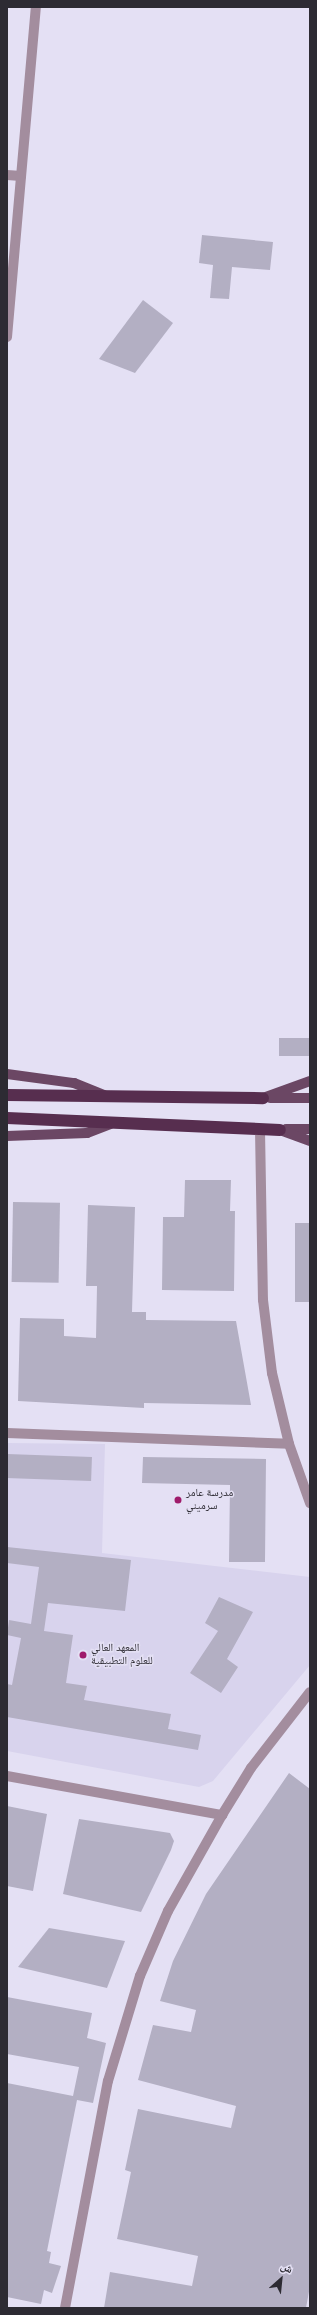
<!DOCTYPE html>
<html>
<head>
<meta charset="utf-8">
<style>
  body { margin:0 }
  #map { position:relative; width:317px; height:2315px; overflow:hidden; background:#e4e0f4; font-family:Figtree,"Noto Naskh Arabic",sans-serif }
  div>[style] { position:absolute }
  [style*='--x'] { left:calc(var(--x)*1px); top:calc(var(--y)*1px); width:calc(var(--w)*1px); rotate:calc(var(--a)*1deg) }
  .built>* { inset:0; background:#d8d3ed }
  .building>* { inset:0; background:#b3afc3; transform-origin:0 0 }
  .minor>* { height:10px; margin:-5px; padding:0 5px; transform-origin:5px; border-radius:5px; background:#a38d9e }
  .major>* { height:10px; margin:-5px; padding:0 5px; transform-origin:5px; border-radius:5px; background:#6b4764 }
  .highway>* { height:12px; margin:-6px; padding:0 6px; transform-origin:6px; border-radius:6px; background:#572e4f }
  .dots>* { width:11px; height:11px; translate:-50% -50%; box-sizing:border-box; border:2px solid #e4e0f4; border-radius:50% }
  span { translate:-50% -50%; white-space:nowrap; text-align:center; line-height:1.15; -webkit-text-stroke:3px #e4e0f4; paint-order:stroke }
  .poi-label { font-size:11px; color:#2d2b33 }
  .left { translate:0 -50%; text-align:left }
  .frame { position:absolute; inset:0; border:8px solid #2d2b33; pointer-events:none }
  .north { position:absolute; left:261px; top:2259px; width:40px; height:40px; -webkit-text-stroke:3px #e4e0f4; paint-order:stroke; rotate:27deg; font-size:11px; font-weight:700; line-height:16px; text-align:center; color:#2d2b33 }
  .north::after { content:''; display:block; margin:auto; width:14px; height:18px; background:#2d2b33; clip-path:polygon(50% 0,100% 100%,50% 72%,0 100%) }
</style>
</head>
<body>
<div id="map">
  <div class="built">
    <div style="clip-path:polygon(7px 1443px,105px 1444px,102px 1553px,310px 1577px,310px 1665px,213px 1781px,199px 1787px,7px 1751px)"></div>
  </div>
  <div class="building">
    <div style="clip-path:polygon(202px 235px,273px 242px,270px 270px,232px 267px,229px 299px,210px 298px,213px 265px,199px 263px)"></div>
    <div style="clip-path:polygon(143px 300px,173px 323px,135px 373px,99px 359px)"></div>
    <div style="left:279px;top:1038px;width:31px;height:18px"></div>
    <div style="clip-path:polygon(185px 1180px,231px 1180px,230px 1211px,235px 1211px,234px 1291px,162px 1290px,163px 1217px,184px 1217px)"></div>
    <div style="left:13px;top:1202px;width:47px;height:80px;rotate:1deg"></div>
    <div style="clip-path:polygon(88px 1205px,135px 1207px,132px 1312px,146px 1312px,146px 1320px,236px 1321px,251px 1405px,144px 1403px,144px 1408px,18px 1401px,20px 1318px,64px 1319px,64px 1336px,96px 1338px,97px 1286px,86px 1286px)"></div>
    <div style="left:295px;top:1223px;width:15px;height:79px"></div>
    <div style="left:7px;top:1454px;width:85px;height:24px;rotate:2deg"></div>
    <div style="clip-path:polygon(143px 1457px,266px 1459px,265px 1562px,229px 1562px,230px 1485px,142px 1483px)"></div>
    <div style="clip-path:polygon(7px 1547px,131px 1560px,125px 1611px,48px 1603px,44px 1631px,73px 1635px,66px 1683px,87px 1686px,84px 1700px,171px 1714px,168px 1729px,201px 1735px,198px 1750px,7px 1717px,7px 1684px,12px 1685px,21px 1638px,7px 1635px,9px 1620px,31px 1624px,39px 1567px,7px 1563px)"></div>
    <div style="clip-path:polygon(219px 1597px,253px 1612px,227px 1659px,238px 1667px,221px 1693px,190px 1673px,218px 1631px,205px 1623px)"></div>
    <div style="clip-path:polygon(289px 1773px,310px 1789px,310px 2286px,306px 2308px,104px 2308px,110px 2272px,192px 2286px,198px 2256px,117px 2239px,131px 2172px,125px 2170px,138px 2109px,231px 2128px,236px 2106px,138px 2080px,153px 2025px,191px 2032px,196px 2010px,160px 2001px,173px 1961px,206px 1894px)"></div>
    <div style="clip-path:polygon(7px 1806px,47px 1814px,33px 1891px,7px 1886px)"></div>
    <div style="clip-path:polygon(79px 1819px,170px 1833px,174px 1841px,171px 1850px,141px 1912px,63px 1894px)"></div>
    <div style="clip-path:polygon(49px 1928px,125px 1941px,107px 1988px,18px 1967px)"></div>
    <div style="clip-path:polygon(7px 1997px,92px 2013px,87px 2038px,106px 2043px,93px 2103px,77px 2100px,47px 2251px,51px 2252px,49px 2263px,61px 2266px,52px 2293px,44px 2290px,41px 2304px,7px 2297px,7px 2083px,73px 2096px,79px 2067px,7px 2054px)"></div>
  </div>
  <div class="minor">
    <div style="--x:7;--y:175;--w:14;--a:4"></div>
    <div style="--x:7;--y:337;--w:331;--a:-85"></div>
    <div style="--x:260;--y:1130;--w:170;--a:89"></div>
    <div style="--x:263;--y:1300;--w:74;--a:83"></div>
    <div style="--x:272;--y:1373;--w:73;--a:76.5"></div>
    <div style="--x:289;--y:1444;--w:63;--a:70.4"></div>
    <div style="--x:7;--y:1433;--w:282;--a:2.2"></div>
    <div style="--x:7;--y:1776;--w:219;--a:10.3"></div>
    <div style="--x:65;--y:2308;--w:231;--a:-79.3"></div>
    <div style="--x:108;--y:2081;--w:110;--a:-73.1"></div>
    <div style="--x:140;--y:1976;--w:71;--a:-66.7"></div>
    <div style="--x:168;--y:1911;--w:110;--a:-60.6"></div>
    <div style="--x:222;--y:1815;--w:55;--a:-58.3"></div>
    <div style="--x:251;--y:1768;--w:96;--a:-52.2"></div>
  </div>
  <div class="major">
    <div style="--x:7;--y:1074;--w:68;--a:7.7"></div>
    <div style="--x:74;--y:1083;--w:32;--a:22"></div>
    <div style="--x:263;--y:1098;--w:50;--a:-19.9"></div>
    <div style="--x:270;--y:1098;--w:40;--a:0"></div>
    <div style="--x:286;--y:1129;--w:24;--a:0"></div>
    <div style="--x:280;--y:1130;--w:32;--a:20"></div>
    <div style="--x:7;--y:1136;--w:80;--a:-2.1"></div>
    <div style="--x:87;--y:1133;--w:25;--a:-21"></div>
  </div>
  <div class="highway">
    <div style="--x:7;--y:1095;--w:256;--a:0.7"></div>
    <div style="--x:7;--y:1118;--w:273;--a:2.5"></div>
  </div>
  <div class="dots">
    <div style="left:178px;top:1500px;background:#9f1b6b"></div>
    <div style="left:83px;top:1655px;background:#9f1b6b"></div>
  </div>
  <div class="poi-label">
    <span class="left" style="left:186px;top:1500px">مدرسة عامر<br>سرميني</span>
    <span class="left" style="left:91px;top:1655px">المعهد العالي<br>للعلوم التطبيقية</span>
  </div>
  <div class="frame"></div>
  <div class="north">ش</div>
</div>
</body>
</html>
